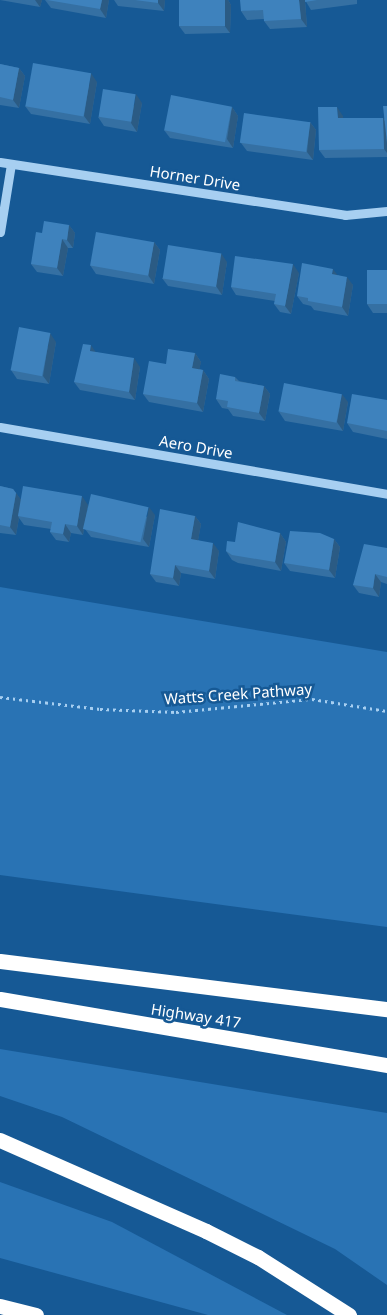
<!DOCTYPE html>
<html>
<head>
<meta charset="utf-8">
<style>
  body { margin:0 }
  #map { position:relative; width:387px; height:1315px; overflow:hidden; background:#165995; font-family:"Noto Sans",sans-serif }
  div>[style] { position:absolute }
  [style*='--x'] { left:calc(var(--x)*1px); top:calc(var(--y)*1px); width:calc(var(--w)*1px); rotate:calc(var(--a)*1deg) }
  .green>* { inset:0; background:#2973b4 }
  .path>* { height:3px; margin-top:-1.5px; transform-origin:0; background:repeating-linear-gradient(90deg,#a7cff1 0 2.5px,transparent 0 6.5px) }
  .minor>* { height:9px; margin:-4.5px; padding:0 4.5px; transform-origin:4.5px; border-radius:4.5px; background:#a7cff1 }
  .highway>* { height:15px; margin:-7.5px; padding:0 7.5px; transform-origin:7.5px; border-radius:7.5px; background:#fff }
  .wall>* { inset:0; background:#3570a3 }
  .shaded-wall>* { inset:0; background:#2b5b84 }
  .building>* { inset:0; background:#3e82bd; transform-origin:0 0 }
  span { translate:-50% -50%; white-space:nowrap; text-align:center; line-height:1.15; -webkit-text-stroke:5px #165995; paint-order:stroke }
  .street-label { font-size:15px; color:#fff }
</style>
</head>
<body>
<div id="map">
  <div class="green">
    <div style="clip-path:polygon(0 587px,387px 652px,387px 927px,0 875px)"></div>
    <div style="clip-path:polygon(0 1049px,387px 1113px,387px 1285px,335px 1249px,62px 1117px,0 1096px)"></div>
    <div style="clip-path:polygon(0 1182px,112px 1222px,287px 1315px,208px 1315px,0 1258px)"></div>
  </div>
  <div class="path">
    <div style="--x:0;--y:697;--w:101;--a:6.8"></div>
    <div style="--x:100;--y:709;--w:76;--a:2.3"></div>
    <div style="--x:176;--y:712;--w:137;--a:-5.5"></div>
    <div style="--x:312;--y:699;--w:76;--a:9.1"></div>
  </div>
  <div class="minor">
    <div style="--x:0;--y:162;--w:349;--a:8.7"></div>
    <div style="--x:345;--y:215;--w:42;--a:-5.4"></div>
    <div style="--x:0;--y:232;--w:69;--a:-80.8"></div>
    <div style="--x:0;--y:427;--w:393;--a:9.8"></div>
  </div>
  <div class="highway">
    <div style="--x:0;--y:961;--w:390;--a:7.1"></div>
    <div style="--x:0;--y:999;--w:393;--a:9.7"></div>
    <div style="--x:0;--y:1140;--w:225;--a:23.8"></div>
    <div style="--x:206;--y:1231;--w:58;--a:26.6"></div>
    <div style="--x:258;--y:1257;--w:108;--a:32.5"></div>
    <div style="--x:0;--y:1306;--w:37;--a:14"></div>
  </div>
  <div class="wall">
    <div style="clip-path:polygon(0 0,42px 0,40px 7px)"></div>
    <div style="clip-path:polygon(45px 0,109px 0,106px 18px,51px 8px)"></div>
    <div style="clip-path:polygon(114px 0,165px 0,164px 11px,118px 6px)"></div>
    <div style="clip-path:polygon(179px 0,228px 0,231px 5px,230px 33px,185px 34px,179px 26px)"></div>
    <div style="clip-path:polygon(305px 0,307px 27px,270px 29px,264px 21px,264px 19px,247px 20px,241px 11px)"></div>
    <div style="clip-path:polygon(305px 0,357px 0,357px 4px,311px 10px)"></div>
    <div style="clip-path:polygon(0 64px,19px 68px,25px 76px,19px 108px,0 105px)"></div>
    <div style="clip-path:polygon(97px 82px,90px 124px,31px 114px,25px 106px)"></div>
    <div style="clip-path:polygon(142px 103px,137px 132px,104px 126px,98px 117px)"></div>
    <div style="clip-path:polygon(387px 106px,387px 157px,325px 158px,319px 150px,343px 116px,343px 118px,383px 118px,384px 120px)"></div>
    <div style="clip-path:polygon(232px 107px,238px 116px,233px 148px,170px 138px,164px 130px)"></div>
    <div style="clip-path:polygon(310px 122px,316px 130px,313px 160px,247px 151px,241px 143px)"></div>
    <div style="clip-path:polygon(69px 225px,75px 233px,73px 248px,68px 248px,63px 276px,37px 272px,31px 264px,42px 233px)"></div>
    <div style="clip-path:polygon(154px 242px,160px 250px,154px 284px,96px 274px,90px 265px)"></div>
    <div style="clip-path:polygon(227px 262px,222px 295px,168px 286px,162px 278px)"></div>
    <div style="clip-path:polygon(387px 270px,387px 313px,373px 313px,367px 304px)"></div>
    <div style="clip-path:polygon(299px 273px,291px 314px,280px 312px,274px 304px,275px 301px,236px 295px,231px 287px)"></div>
    <div style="clip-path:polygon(338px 275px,353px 285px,348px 316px,314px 310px,311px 306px,303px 304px,297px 296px)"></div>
    <div style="clip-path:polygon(56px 342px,49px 384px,17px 379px,11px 370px)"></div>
    <div style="clip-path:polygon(96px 352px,140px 367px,135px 400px,80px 390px,74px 382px)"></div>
    <div style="clip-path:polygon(195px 353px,201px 362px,199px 369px,203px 370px,209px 379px,203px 412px,149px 402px,143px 394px,166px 364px)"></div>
    <div style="clip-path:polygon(235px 377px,239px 381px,264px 386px,270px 394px,265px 421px,233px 416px,228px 409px,222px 408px,216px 399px)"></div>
    <div style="clip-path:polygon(387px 400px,387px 439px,353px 432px,347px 423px)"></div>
    <div style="clip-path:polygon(348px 402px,343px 431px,285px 421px,279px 412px)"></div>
    <div style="clip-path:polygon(0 486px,13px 489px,21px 500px,88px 505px,83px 535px,71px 533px,69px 542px,56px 540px,50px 532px,51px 529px,24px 525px,19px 518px,16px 535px,0 533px)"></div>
    <div style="clip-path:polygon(155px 515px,149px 547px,91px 537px,85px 529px)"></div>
    <div style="clip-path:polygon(195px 516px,201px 524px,198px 540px,219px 551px,215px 579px,181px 573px,179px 586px,156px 582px,150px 574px)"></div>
    <div style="clip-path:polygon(280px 533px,286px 542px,281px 571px,238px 563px,232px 560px,226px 551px,235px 542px)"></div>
    <div style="clip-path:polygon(334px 539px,340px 547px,335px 578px,290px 571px,284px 563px)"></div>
    <div style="clip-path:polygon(387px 548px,387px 584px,381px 582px,379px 597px,359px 593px,353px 585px)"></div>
  </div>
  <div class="shaded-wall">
    <div style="clip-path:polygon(35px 0,42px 0,40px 7px)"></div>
    <div style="clip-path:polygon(102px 0,109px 0,106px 18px,100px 9px)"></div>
    <div style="clip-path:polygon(158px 0,165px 0,164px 11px,158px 3px)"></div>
    <div style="clip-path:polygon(225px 0,228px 0,231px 5px,230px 33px,224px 25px)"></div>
    <div style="clip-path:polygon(299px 0,305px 0,307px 27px,301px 19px)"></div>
    <div style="clip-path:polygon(19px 68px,25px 76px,19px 108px,13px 100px)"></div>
    <div style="clip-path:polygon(91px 73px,97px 82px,90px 124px,84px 116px)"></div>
    <div style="clip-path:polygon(136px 94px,142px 103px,137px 132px,131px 123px)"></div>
    <div style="clip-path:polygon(232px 107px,238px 116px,233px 148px,227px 139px)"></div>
    <div style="clip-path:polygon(337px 107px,343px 116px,344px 127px,338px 118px)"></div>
    <div style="clip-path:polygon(383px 118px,387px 124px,387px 153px,384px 149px)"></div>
    <div style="clip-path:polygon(310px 122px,316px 130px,313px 160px,307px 152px)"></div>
    <div style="clip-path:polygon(69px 225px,75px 233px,73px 248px,67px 240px)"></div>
    <div style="clip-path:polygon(62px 239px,68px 248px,63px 276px,57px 268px)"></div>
    <div style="clip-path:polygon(154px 242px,160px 250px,154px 284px,148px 275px)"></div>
    <div style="clip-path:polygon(221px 253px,227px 262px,222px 295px,216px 286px)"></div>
    <div style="clip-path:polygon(293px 264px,299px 273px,291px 314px,285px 306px)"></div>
    <div style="clip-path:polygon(333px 269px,339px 277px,332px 274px)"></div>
    <div style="clip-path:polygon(347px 277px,353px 285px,348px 316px,342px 307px)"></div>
    <div style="clip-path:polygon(50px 333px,56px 342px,49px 384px,43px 376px)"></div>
    <div style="clip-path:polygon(91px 345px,97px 354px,90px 351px)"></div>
    <div style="clip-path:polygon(195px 353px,201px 362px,198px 377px,192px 368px)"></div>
    <div style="clip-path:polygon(134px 358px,140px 367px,135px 400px,129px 392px)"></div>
    <div style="clip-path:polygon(203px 370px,209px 379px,203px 412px,197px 403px)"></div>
    <div style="clip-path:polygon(264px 386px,270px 394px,265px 421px,259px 413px)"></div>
    <div style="clip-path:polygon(342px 394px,348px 402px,343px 431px,337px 422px)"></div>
    <div style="clip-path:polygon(16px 493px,22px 501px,18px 516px,19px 518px,16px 535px,10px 527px)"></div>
    <div style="clip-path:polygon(82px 496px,88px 505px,83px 535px,77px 526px)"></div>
    <div style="clip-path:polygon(149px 507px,155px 515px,149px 547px,143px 539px)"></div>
    <div style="clip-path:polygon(195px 516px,201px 524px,197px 547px,191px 539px)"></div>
    <div style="clip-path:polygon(65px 524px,71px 533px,69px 542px,63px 534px)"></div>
    <div style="clip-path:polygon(280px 533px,286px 542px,281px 571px,275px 562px)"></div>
    <div style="clip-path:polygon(334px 539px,340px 547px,335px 578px,329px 570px)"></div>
    <div style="clip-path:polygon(213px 543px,219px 551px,215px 579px,209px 571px)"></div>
    <div style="clip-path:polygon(175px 565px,181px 573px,179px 586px,173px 578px)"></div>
    <div style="clip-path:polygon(375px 574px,381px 582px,379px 597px,373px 588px)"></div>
  </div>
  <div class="building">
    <div style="clip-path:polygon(47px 0,102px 0,100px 9px)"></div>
    <div style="clip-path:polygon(135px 0,158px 0,158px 3px)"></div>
    <div style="left:179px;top:0;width:46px;height:26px"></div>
    <div style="clip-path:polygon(240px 0,299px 0,301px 19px,264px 21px,263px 10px,241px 11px)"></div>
    <div style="clip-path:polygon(305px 0,317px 0,305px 2px)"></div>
    <div style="left:33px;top:63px;width:59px;height:44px;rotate:10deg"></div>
    <div style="clip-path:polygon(0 64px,19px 68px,13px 100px,0 97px)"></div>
    <div style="left:103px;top:89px;width:33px;height:28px;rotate:9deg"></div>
    <div style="left:171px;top:95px;width:62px;height:36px;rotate:11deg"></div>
    <div style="clip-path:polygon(383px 106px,387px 106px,387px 143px)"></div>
    <div style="clip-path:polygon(318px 107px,337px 107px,338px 118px,383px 118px,384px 149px,319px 150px)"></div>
    <div style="left:244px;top:113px;width:67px;height:30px;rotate:8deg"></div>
    <div style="clip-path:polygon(44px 221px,69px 225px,67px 240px,62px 239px,57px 268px,31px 264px,36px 232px,42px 233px)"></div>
    <div style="left:96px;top:232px;width:59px;height:34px;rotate:10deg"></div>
    <div style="left:168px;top:245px;width:54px;height:34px;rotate:9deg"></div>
    <div style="clip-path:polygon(235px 256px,293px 264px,285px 306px,274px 304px,276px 294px,231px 287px)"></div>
    <div style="clip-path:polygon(302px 263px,333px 269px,332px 274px,347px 277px,342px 307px,308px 301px,308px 298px,297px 296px)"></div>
    <div style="left:367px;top:270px;width:20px;height:34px"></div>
    <div style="left:19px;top:327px;width:32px;height:44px;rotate:11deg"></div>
    <div style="clip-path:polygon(83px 344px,91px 345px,90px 351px,134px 358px,129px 392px,74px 382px)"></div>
    <div style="clip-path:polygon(168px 349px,195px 353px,192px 368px,203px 370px,197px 403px,143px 394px,149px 361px,166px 364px)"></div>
    <div style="clip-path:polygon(220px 374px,235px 377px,235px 381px,264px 386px,259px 413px,227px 407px,228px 401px,216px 399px)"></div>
    <div style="left:284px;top:383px;width:59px;height:29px;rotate:11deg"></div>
    <div style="clip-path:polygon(352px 394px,387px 400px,387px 431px,347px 423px)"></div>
    <div style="clip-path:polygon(0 486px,13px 489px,16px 493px,10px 527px,0 525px)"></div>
    <div style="clip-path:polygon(23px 486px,82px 496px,77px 526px,65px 524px,63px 534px,50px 532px,52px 522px,18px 516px)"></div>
    <div style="left:91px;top:494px;width:59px;height:36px;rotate:13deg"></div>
    <div style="clip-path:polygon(160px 509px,195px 516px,191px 539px,213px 543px,209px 571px,175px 565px,173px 578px,150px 574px)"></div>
    <div style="clip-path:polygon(238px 522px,280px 533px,275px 562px,232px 555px,226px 551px,227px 541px,235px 542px)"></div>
    <div style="clip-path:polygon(290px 531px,320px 533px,334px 539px,329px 570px,284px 563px)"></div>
    <div style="clip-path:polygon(364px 544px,387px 548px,387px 577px,375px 574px,373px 588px,353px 585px)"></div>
  </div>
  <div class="street-label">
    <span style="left:195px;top:178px;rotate:9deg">Horner Drive</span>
    <span style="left:196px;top:447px;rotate:10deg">Aero Drive</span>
    <span style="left:238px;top:694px;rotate:-4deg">Watts Creek Pathway</span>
    <span style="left:196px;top:1016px;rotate:9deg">Highway 417</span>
  </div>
</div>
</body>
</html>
